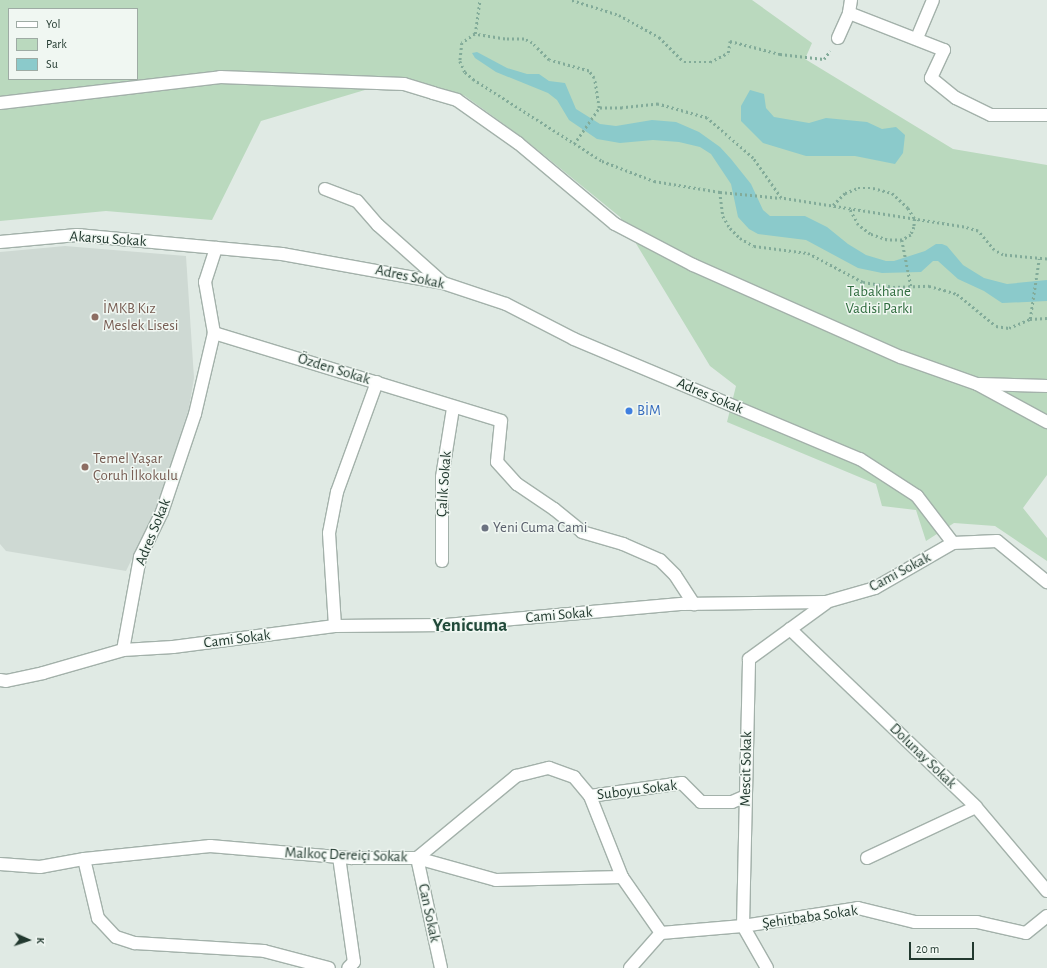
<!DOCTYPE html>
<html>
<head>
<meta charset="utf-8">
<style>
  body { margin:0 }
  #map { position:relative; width:1047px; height:968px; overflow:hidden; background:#e0eae4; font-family:"Alegreya Sans",sans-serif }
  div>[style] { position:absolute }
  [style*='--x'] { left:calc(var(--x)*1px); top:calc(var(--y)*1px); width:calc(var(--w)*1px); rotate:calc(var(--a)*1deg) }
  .built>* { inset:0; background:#ced9d3 }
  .green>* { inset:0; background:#bad9be }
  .water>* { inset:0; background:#8bcacb }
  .path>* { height:2.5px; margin-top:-1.25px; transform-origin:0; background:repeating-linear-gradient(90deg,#82ab99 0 2px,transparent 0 5px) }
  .roads { filter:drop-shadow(1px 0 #a3b1aa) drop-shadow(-1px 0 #a3b1aa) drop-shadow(0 1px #a3b1aa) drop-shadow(0 -1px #a3b1aa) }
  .minor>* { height:12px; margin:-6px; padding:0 6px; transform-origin:6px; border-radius:6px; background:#fff }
  .dots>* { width:11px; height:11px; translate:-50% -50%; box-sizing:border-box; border:2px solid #f0f7f2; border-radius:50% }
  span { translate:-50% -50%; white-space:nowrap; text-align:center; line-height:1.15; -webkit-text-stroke:3px #f0f7f2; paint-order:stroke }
  .street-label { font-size:15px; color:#22392f }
  .park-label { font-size:15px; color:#2f6c3e }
  .education-label { font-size:15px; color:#785e54 }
  .left { translate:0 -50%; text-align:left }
  .shop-label { font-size:15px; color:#366cbe }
  .worship-label { font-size:15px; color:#5b616d }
  .district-label { font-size:19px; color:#204939; font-weight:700 }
  .legend { position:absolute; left:8px; top:8px; width:130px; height:72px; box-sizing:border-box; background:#f0f7f2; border:1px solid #9eaba4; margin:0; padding:5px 7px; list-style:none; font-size:12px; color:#22392f }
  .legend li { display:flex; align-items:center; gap:8px; height:20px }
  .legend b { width:20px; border:1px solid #9eaba4 }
  .north { position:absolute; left:8px; top:920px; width:40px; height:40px; -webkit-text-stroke:3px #f0f7f2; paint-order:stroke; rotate:93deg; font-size:11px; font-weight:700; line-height:16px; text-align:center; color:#22392f }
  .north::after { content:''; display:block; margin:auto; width:14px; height:18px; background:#22392f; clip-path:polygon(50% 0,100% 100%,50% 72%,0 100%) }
  .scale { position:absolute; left:909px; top:942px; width:65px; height:18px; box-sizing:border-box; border:2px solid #22392f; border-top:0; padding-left:5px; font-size:12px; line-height:14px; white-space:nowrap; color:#22392f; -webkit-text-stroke:3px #f0f7f2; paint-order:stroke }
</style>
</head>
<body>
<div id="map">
  <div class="built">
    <div style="clip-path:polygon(65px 246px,186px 256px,194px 378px,189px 408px,157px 508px,126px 571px,6px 551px,0 544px,0 252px)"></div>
  </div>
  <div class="green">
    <div style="clip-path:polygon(evenodd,0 0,752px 0,812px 43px,805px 59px,953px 149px,1047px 165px,1047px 475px,1023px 508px,1047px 538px,1047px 561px,995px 526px,954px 523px,926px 541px,916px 510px,882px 506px,876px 484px,727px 422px,736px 386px,710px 366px,620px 217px,523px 138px,465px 96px,405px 78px,261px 121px,212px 220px,106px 211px,0 221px,0 0,9px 9px,137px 9px,137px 79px,9px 79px,9px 9px)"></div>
  </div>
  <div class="water">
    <div style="clip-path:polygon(477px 52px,507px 68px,527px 74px,539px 74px,549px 81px,565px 83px,576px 109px,600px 124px,616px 126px,652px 120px,676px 122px,699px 132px,720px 147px,731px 159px,751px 184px,763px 210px,770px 216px,805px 216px,827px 227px,848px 244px,866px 255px,886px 261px,894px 261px,925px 251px,936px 244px,942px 244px,947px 246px,963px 265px,984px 278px,1007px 284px,1047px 280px,1047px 301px,1002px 303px,984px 291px,958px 279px,938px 261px,933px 261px,921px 272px,882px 273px,858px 268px,806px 240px,758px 234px,749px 229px,738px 217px,731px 184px,711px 154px,700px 147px,679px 142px,653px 140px,620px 143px,597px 139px,569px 120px,557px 100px,548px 93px,496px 72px,475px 58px,472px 53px)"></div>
    <div style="clip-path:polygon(750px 90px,764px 94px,766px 108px,774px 117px,809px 123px,826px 118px,867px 122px,882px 129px,896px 127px,905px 135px,903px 153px,895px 164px,855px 156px,806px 156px,763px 143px,741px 121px,741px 106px)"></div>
  </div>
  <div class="path">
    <div style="--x:572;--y:0;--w:49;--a:17.7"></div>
    <div style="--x:619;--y:15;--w:46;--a:28.8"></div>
    <div style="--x:659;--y:37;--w:35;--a:45"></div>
    <div style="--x:684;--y:62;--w:26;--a:0"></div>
    <div style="--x:710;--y:62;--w:20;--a:-27"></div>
    <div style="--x:728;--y:53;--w:12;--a:-81"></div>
    <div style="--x:730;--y:41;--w:52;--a:14.6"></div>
    <div style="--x:780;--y:54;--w:44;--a:6.5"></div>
    <div style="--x:824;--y:59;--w:10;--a:-53"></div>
    <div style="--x:475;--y:34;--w:34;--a:-82"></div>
    <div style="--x:574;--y:144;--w:44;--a:-55.2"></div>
    <div style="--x:720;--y:192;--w:61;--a:5.6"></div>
    <div style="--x:833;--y:205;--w:17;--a:-45"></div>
    <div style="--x:845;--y:193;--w:14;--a:-21"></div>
    <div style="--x:858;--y:188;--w:15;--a:0"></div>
    <div style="--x:873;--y:188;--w:20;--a:15"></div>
    <div style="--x:892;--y:193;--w:22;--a:43"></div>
    <div style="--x:908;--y:208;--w:13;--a:58"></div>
    <div style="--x:915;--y:219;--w:8;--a:97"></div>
    <div style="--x:914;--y:227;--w:9;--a:111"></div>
    <div style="--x:911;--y:235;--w:10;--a:151"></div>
    <div style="--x:902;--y:240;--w:15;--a:180"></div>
    <div style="--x:887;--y:240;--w:18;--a:-161"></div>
    <div style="--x:870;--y:234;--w:15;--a:-143"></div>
    <div style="--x:858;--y:225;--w:19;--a:-118"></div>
    <div style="--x:902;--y:240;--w:47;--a:78.9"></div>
    <div style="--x:1047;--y:259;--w:44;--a:-174.8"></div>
    <div style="--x:1003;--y:255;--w:10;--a:-151"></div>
    <div style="--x:994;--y:250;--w:25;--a:-130"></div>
    <div style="--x:978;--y:231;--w:15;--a:-164"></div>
    <div style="--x:964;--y:227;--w:185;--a:-171"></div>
    <div style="--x:781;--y:198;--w:49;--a:-125"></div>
    <div style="--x:753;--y:158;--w:61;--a:-139"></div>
    <div style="--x:707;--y:118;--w:51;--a:-164.1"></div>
    <div style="--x:658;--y:104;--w:36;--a:174"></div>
    <div style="--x:622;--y:108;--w:23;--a:180"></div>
    <div style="--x:599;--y:108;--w:30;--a:-99"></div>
    <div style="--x:594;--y:78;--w:9;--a:-126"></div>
    <div style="--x:589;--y:71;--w:41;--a:-164.6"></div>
    <div style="--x:549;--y:60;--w:24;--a:-135"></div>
    <div style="--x:532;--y:43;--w:9;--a:-153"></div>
    <div style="--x:524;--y:39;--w:19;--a:180"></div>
    <div style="--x:505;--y:39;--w:30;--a:-171"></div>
    <div style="--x:475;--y:34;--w:16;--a:145"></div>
    <div style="--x:462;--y:43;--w:18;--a:96"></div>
    <div style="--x:460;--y:61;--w:12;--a:66"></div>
    <div style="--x:465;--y:72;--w:11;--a:41"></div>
    <div style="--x:473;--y:79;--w:153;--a:32.4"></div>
    <div style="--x:602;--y:161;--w:56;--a:21"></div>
    <div style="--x:654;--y:181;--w:67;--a:9.5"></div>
    <div style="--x:720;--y:192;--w:24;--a:83"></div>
    <div style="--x:723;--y:216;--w:14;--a:60"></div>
    <div style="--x:730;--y:228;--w:14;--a:45"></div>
    <div style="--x:740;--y:238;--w:16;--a:30"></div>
    <div style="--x:754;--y:246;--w:54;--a:7.4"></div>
    <div style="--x:808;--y:253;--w:62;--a:27.8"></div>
    <div style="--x:863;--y:282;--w:30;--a:9"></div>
    <div style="--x:893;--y:287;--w:36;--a:-2"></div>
    <div style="--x:929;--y:286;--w:16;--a:15"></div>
    <div style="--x:944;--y:290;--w:14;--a:17"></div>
    <div style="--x:957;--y:294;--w:50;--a:39.4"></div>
    <div style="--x:996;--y:326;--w:13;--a:9"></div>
    <div style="--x:1009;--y:328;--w:23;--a:-23"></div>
    <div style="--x:1030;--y:319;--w:17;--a:-3"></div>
    <div style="--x:1030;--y:319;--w:61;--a:-81.5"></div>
  </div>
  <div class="roads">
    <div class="minor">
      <div style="--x:851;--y:0;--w:13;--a:99"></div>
      <div style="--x:849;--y:13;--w:102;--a:21.3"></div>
      <div style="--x:944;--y:50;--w:31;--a:115"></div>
      <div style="--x:931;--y:78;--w:32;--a:39"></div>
      <div style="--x:956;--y:98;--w:39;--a:26"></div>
      <div style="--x:991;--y:115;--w:56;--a:0"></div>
      <div style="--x:838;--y:38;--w:27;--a:-66"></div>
      <div style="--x:917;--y:38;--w:41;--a:-67.2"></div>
      <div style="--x:0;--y:103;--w:222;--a:-6.7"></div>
      <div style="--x:220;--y:77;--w:184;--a:2.2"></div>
      <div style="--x:404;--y:84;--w:30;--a:17"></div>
      <div style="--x:433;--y:93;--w:25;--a:16"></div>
      <div style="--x:457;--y:100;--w:75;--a:35.2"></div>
      <div style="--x:518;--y:143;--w:126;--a:39.9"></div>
      <div style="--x:615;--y:224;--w:88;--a:27.7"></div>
      <div style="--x:693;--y:265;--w:227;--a:23.9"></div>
      <div style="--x:901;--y:357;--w:81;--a:19.6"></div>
      <div style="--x:977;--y:384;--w:80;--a:28.5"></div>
      <div style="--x:325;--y:189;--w:34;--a:21"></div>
      <div style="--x:357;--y:201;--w:32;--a:49"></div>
      <div style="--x:378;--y:225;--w:86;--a:41.7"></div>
      <div style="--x:0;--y:242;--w:77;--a:-5.2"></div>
      <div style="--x:77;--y:235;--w:206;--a:5.3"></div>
      <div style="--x:282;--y:254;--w:164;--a:10.2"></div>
      <div style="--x:443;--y:283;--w:66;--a:18.4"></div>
      <div style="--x:506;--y:304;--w:76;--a:27.2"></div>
      <div style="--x:574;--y:339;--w:310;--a:22.8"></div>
      <div style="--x:860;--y:459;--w:68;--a:33"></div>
      <div style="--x:917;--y:496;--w:59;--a:52.5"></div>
      <div style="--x:214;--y:333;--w:300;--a:17"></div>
      <div style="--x:501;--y:421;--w:41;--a:95.6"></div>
      <div style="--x:497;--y:462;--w:30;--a:48"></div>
      <div style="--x:517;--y:484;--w:45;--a:34"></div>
      <div style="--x:554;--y:509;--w:36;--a:39"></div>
      <div style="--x:582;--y:532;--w:43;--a:16.3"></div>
      <div style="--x:623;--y:544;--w:40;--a:23.4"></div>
      <div style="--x:660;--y:560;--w:21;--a:45"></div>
      <div style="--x:675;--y:575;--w:35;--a:57"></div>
      <div style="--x:980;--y:384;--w:67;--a:1.7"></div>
      <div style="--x:442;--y:561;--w:84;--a:-90"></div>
      <div style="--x:442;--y:477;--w:70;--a:-80.9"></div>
      <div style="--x:335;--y:626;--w:93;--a:-93.7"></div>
      <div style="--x:329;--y:533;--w:42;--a:-79"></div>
      <div style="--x:337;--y:492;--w:117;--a:-70"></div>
      <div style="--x:790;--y:629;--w:257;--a:43.7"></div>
      <div style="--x:976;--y:807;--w:110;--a:49.8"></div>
      <div style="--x:123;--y:650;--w:95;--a:-79.6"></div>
      <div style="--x:140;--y:557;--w:50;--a:-63.9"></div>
      <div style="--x:162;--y:512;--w:103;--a:-71.4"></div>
      <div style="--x:195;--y:414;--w:83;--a:-76.8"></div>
      <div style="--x:214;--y:333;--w:52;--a:-100"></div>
      <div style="--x:205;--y:282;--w:36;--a:-72"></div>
      <div style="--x:0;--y:680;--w:6;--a:9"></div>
      <div style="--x:6;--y:681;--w:38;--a:-12"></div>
      <div style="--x:43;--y:673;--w:83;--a:-16"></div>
      <div style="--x:123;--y:650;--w:50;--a:-3.4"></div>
      <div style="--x:173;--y:647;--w:163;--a:-7.4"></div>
      <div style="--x:335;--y:626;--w:111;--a:-0.5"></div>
      <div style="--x:446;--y:625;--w:238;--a:-5.1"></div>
      <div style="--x:683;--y:604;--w:143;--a:-0.8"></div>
      <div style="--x:826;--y:602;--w:51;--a:-15.9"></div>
      <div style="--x:875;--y:588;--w:90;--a:-30"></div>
      <div style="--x:953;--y:543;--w:44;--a:-2.6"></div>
      <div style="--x:997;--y:541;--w:65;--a:39.4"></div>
      <div style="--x:590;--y:796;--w:93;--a:-8"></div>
      <div style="--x:682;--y:783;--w:27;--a:45"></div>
      <div style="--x:701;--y:802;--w:31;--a:0"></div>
      <div style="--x:732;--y:802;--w:15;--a:-23"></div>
      <div style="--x:339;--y:857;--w:106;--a:81.9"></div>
      <div style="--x:354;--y:962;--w:8;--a:135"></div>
      <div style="--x:867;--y:858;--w:120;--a:-25.1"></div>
      <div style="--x:84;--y:859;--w:61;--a:76.7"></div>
      <div style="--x:98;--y:918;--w:26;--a:47"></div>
      <div style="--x:116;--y:937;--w:20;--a:18"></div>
      <div style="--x:135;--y:943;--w:129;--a:3.5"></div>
      <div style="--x:264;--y:951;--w:67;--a:14.7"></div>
      <div style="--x:0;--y:864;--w:40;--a:4.3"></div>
      <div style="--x:40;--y:867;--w:45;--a:-10.3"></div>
      <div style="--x:84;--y:859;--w:127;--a:-5.9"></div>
      <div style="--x:210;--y:846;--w:142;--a:4.9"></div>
      <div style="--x:351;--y:858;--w:66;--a:0"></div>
      <div style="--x:417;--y:858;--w:82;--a:15.6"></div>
      <div style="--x:496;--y:880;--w:126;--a:-1.4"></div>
      <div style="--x:622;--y:877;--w:68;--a:55.1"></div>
      <div style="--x:661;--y:933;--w:82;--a:-4.9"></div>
      <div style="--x:743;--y:926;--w:116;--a:-8.9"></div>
      <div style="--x:858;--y:908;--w:59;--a:13.8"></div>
      <div style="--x:915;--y:922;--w:62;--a:0"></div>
      <div style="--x:977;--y:922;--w:50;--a:12.7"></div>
      <div style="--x:1026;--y:933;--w:27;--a:-39"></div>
      <div style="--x:441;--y:968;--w:113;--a:-102.3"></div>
      <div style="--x:417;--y:858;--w:129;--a:-39.6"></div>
      <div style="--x:516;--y:776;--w:34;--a:-14"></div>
      <div style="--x:549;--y:768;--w:27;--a:20"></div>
      <div style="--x:574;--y:777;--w:25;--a:50"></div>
      <div style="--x:590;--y:796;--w:87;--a:68.4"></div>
      <div style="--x:630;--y:968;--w:47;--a:-48.5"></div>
      <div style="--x:767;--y:968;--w:48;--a:-119.7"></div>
      <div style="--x:743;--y:926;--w:267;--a:-88.7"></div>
      <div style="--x:749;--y:659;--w:95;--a:-36"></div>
    </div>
  </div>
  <div class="dots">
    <div style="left:95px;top:317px;background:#8d6e63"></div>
    <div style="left:629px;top:411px;background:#3f7fe0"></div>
    <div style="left:85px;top:467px;background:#8d6e63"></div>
    <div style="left:485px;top:528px;background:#6b7280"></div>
  </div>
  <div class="street-label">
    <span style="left:108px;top:239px;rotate:4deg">Akarsu Sokak</span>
    <span style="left:410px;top:277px;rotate:12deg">Adres Sokak</span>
    <span style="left:334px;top:369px;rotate:17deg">Özden Sokak</span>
    <span style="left:710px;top:396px;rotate:23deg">Adres Sokak</span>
    <span style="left:444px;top:484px;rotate:-86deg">Çalık Sokak</span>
    <span style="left:153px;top:532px;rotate:-68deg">Adres Sokak</span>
    <span style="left:900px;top:572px;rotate:-28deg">Cami Sokak</span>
    <span style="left:559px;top:615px;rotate:-5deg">Cami Sokak</span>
    <span style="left:237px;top:639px;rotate:-7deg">Cami Sokak</span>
    <span style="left:923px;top:756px;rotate:44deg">Dolunay Sokak</span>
    <span style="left:746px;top:769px;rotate:-89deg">Mescit Sokak</span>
    <span style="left:637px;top:790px;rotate:-7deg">Suboyu Sokak</span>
    <span style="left:346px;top:855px;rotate:2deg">Malkoç Dereiçi Sokak</span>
    <span style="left:429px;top:913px;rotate:78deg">Can Sokak</span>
    <span style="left:810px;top:917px;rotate:-8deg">Şehitbaba Sokak</span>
  </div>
  <div class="park-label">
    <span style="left:879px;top:300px">Tabakhane<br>Vadisi Parkı</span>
  </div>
  <div class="education-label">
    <span class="left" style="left:103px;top:317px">İMKB Kız<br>Meslek Lisesi</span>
    <span class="left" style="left:93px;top:467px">Temel Yaşar<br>Çoruh İlkokulu</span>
  </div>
  <div class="shop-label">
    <span class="left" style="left:637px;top:411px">BİM</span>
  </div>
  <div class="worship-label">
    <span class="left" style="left:493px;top:528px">Yeni Cuma Cami</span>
  </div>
  <div class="district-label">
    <span style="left:470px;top:626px">Yenicuma</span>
  </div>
  <ul class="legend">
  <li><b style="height:5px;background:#fff"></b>Yol</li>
  <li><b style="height:11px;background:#bad9be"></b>Park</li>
  <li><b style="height:11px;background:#8bcacb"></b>Su</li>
  </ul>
  <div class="north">K</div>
  <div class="scale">20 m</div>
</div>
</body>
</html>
